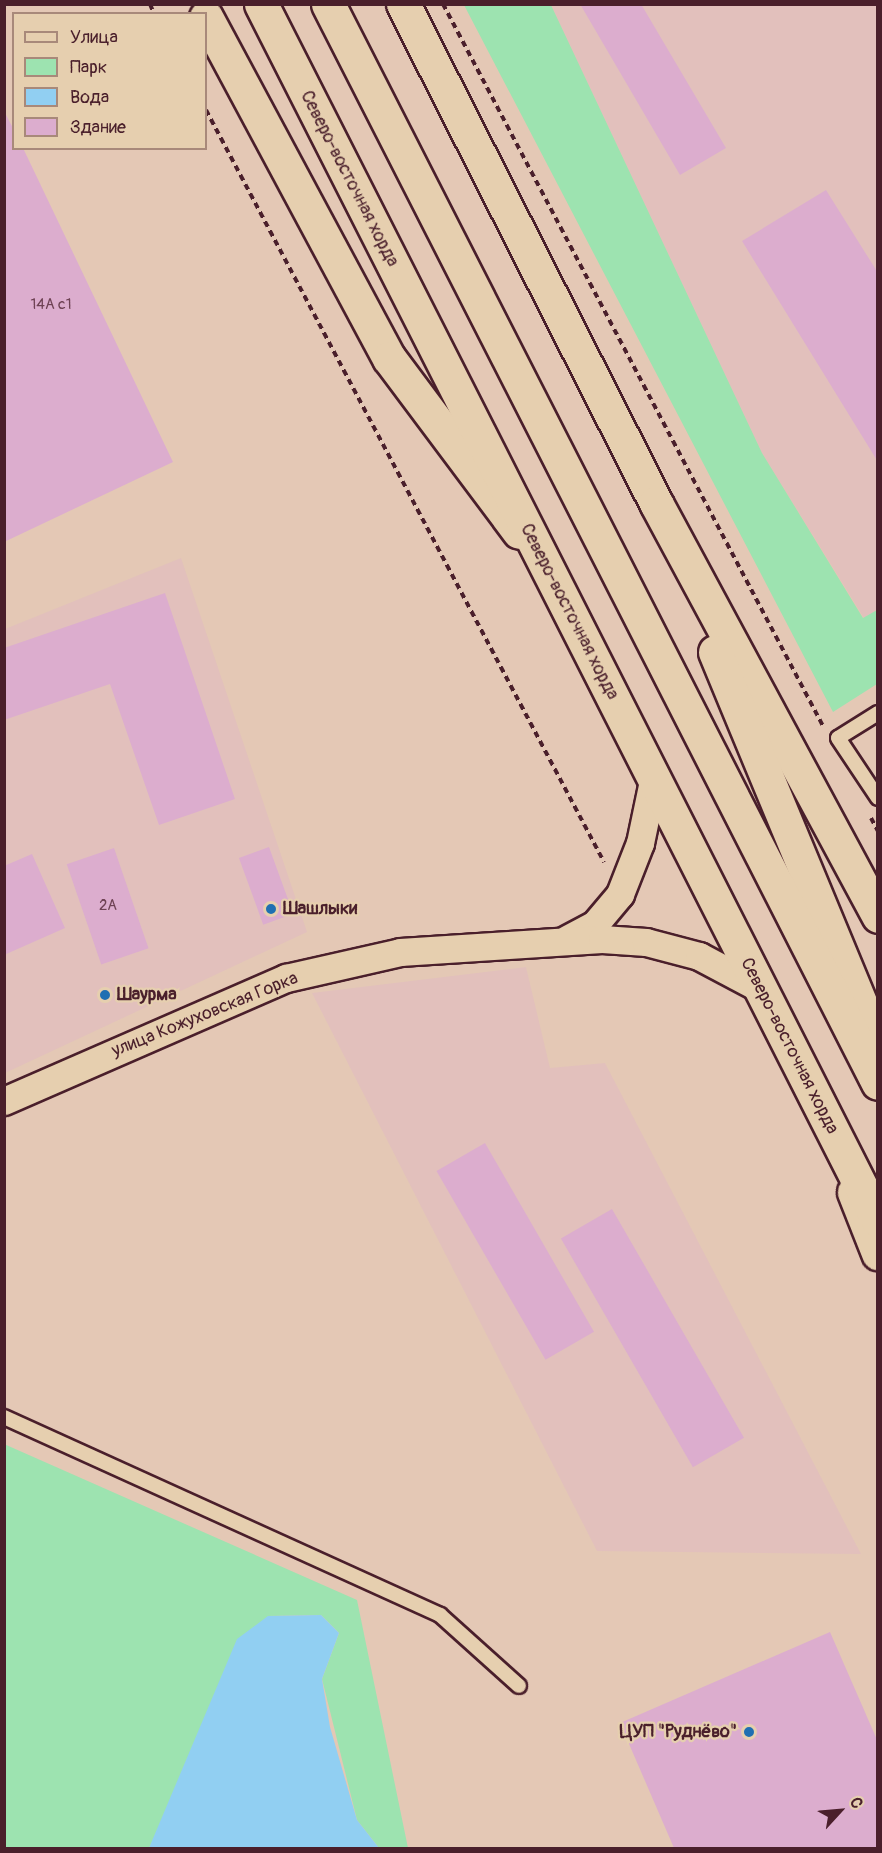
<!DOCTYPE html>
<html>
<head>
<meta charset="utf-8">
<style>
  body { margin:0 }
  #map { position:relative; width:882px; height:1853px; overflow:hidden; background:#e4c8b5; font-family:Pangolin,sans-serif }
  div>[style] { position:absolute }
  [style*='--x'] { left:calc(var(--x)*1px); top:calc(var(--y)*1px); width:calc(var(--w)*1px); rotate:calc(var(--a)*1deg) }
  .built>* { inset:0; background:#e2c0bc }
  .green>* { inset:0; background:#9de3b0 }
  .water>* { inset:0; background:#91cff2 }
  .building>* { inset:0; background:#dcadce; transform-origin:0 0 }
  .path>* { height:4px; margin-top:-2px; transform-origin:0; background:repeating-linear-gradient(90deg,#4a1f2b 0 6px,transparent 0 10.5px) }
  .roads { filter:drop-shadow(2px 0 #4a1f2b) drop-shadow(-2px 0 #4a1f2b) drop-shadow(0 2px #4a1f2b) drop-shadow(0 -2px #4a1f2b) }
  .service>* { height:14px; margin:-7px; padding:0 7px; transform-origin:7px; border-radius:7px; background:#e6cfaf }
  .minor>* { height:27px; margin:-13.5px; padding:0 13.5px; transform-origin:13.5px; border-radius:13.5px; background:#e6cfaf }
  .tertiary>* { height:33px; margin:-16.5px; padding:0 16.5px; transform-origin:16.5px; border-radius:16.5px; background:#e6cfaf }
  .secondary>* { height:33px; margin:-16.5px; padding:0 16.5px; transform-origin:16.5px; border-radius:16.5px; background:#e6cfaf }
  .trunk>* { height:33px; margin:-16.5px; padding:0 16.5px; transform-origin:16.5px; border-radius:16.5px; background:#e6cfaf }
  .dots>* { width:16px; height:16px; translate:-50% -50%; box-sizing:border-box; border:3px solid #e6cfaf; border-radius:50% }
  span { translate:-50% -50%; white-space:nowrap; text-align:center; line-height:1.15; -webkit-text-stroke:4.5px #e6cfaf; paint-order:stroke }
  .number-label { font-size:15px; color:#6e4254 }
  .number-label span { -webkit-text-stroke-width:0 }
  .street-label { font-size:18px; color:#4a1f2b }
  .poi-label { font-size:18px; color:#4a1f2b; font-weight:700 }
  .left { translate:0 -50%; text-align:left }
  .right { translate:-100% -50%; text-align:right }
  .frame { position:absolute; inset:0; border:6px solid #4a1f2b; pointer-events:none }
  .legend { position:absolute; left:12px; top:12px; width:195px; height:138px; box-sizing:border-box; background:#e6cfaf; border:2px solid #a8897a; margin:0; padding:8px 10px; list-style:none; font-size:18px; color:#4a1f2b }
  .legend li { display:flex; align-items:center; gap:12px; height:30px }
  .legend b { width:30px; border:2px solid #a8897a }
  .north { position:absolute; left:810px; top:1781px; width:60px; height:60px; -webkit-text-stroke:4px #e6cfaf; paint-order:stroke; rotate:64deg; font-size:16px; font-weight:700; line-height:24px; text-align:center; color:#4a1f2b }
  .north::after { content:''; display:block; margin:auto; width:21px; height:27px; background:#4a1f2b; clip-path:polygon(50% 0,100% 100%,50% 72%,0 100%) }
</style>
</head>
<body>
<div id="map">
  <div class="built">
    <div style="clip-path:polygon(551px 5px,877px 5px,878px 610px,864px 618px,762px 453px)"></div>
    <div style="clip-path:polygon(181px 558px,307px 932px,5px 1073px,5px 629px)"></div>
    <div style="clip-path:polygon(526px 967px,550px 1068px,605px 1063px,861px 1554px,597px 1551px,312px 993px)"></div>
  </div>
  <div class="green">
    <div style="clip-path:polygon(464px 5px,551px 5px,762px 453px,863px 618px,877px 610px,877px 684px,833px 712px)"></div>
    <div style="clip-path:polygon(4px 1444px,357px 1600px,408px 1848px,379px 1848px,357px 1820px,322px 1679px,339px 1633px,321px 1615px,268px 1616px,149px 1848px,5px 1848px)"></div>
  </div>
  <div class="water">
    <div style="clip-path:polygon(321px 1615px,339px 1633px,322px 1679px,330px 1727px,357px 1820px,379px 1848px,149px 1848px,237px 1639px,268px 1616px)"></div>
  </div>
  <div class="building">
    <div style="clip-path:polygon(580px 4px,641px 4px,726px 148px,680px 175px)"></div>
    <div style="clip-path:polygon(4px 111px,14px 130px,14px 148px,23px 148px,173px 462px,4px 542px)"></div>
    <div style="clip-path:polygon(826px 190px,878px 273px,878px 462px,742px 241px)"></div>
    <div style="clip-path:polygon(165px 593px,235px 799px,159px 825px,110px 684px,4px 720px,4px 648px)"></div>
    <div style="left:269px;top:847px;width:71px;height:32px;rotate:70deg"></div>
    <div style="left:114px;top:848px;width:106px;height:50px;rotate:71deg"></div>
    <div style="clip-path:polygon(32px 854px,65px 928px,4px 955px,4px 866px)"></div>
    <div style="left:485px;top:1143px;width:218px;height:56px;rotate:60deg"></div>
    <div style="left:612px;top:1209px;width:264px;height:59px;rotate:60deg"></div>
    <div style="clip-path:polygon(830px 1632px,878px 1742px,878px 1848px,674px 1848px,620px 1723px)"></div>
  </div>
  <div class="path">
    <div style="--x:150;--y:4;--w:11;--a:68"></div>
    <div style="--x:443;--y:4;--w:816;--a:62.24"></div>
    <div style="--x:206;--y:110;--w:851;--a:62.11"></div>
    <div style="--x:871;--y:818;--w:15;--a:62"></div>
  </div>
  <div class="roads">
    <div class="service">
      <div style="--x:878;--y:713;--w:47;--a:148"></div>
      <div style="--x:838;--y:738;--w:72;--a:56.3"></div>
      <div style="--x:4;--y:1417;--w:479;--a:24.4"></div>
      <div style="--x:440;--y:1615;--w:106;--a:41.9"></div>
    </div>
    <div class="minor">
      <div style="--x:567;--y:939;--w:32;--a:-28"></div>
      <div style="--x:595;--y:924;--w:39;--a:-50"></div>
      <div style="--x:620;--y:894;--w:55;--a:-68.6"></div>
      <div style="--x:640;--y:843;--w:68;--a:-78.2"></div>
      <div style="--x:4;--y:1101;--w:308;--a:-23.6"></div>
      <div style="--x:286;--y:978;--w:117;--a:-12.8"></div>
      <div style="--x:400;--y:952;--w:202;--a:-3.7"></div>
      <div style="--x:602;--y:939;--w:44;--a:3.9"></div>
      <div style="--x:646;--y:942;--w:55;--a:14.8"></div>
      <div style="--x:699;--y:956;--w:70;--a:28"></div>
    </div>
    <div class="tertiary">
      <div style="--x:403;--y:4;--w:559;--a:63.11"></div>
      <div style="--x:656;--y:503;--w:469;--a:61.7"></div>
      <div style="--x:715;--y:652;--w:425;--a:67.5"></div>
      <div style="--x:854;--y:1192;--w:66;--a:68.5"></div>
    </div>
    <div class="secondary">
      <div style="--x:206;--y:17;--w:387;--a:61.8"></div>
      <div style="--x:389;--y:358;--w:217;--a:53.2"></div>
    </div>
    <div class="trunk">
      <div style="--x:261;--y:4;--w:1364;--a:63.1"></div>
      <div style="--x:328;--y:4;--w:1211;--a:62.99"></div>
    </div>
  </div>
  <div class="dots">
    <div style="left:271px;top:909px;background:#1f6fb2"></div>
    <div style="left:105px;top:995px;background:#1f6fb2"></div>
    <div style="left:749px;top:1732px;background:#1f6fb2"></div>
  </div>
  <div class="number-label">
    <span style="left:51px;top:305px">14А с1</span>
    <span style="left:108px;top:906px">2А</span>
  </div>
  <div class="street-label">
    <span style="left:349px;top:179px;rotate:63deg">Северо-восточная хорда</span>
    <span style="left:569px;top:612px;rotate:63deg">Северо-восточная хорда</span>
    <span style="left:205px;top:1015px;rotate:-22deg">улица Кожуховская Горка</span>
    <span style="left:789px;top:1046px;rotate:63deg">Северо-восточная хорда</span>
  </div>
  <div class="poi-label">
    <span class="left" style="left:283px;top:909px">Шашлыки</span>
    <span class="left" style="left:117px;top:995px">Шаурма</span>
    <span class="right" style="left:737px;top:1732px">ЦУП "Руднёво"</span>
  </div>
  <div class="frame"></div>
  <ul class="legend">
  <li><b style="height:8px;background:#e6cfaf"></b>Улица</li>
  <li><b style="height:16px;background:#9de3b0"></b>Парк</li>
  <li><b style="height:16px;background:#91cff2"></b>Вода</li>
  <li><b style="height:16px;background:#dcadce"></b>Здание</li>
  </ul>
  <div class="north">С</div>
</div>
</body>
</html>
